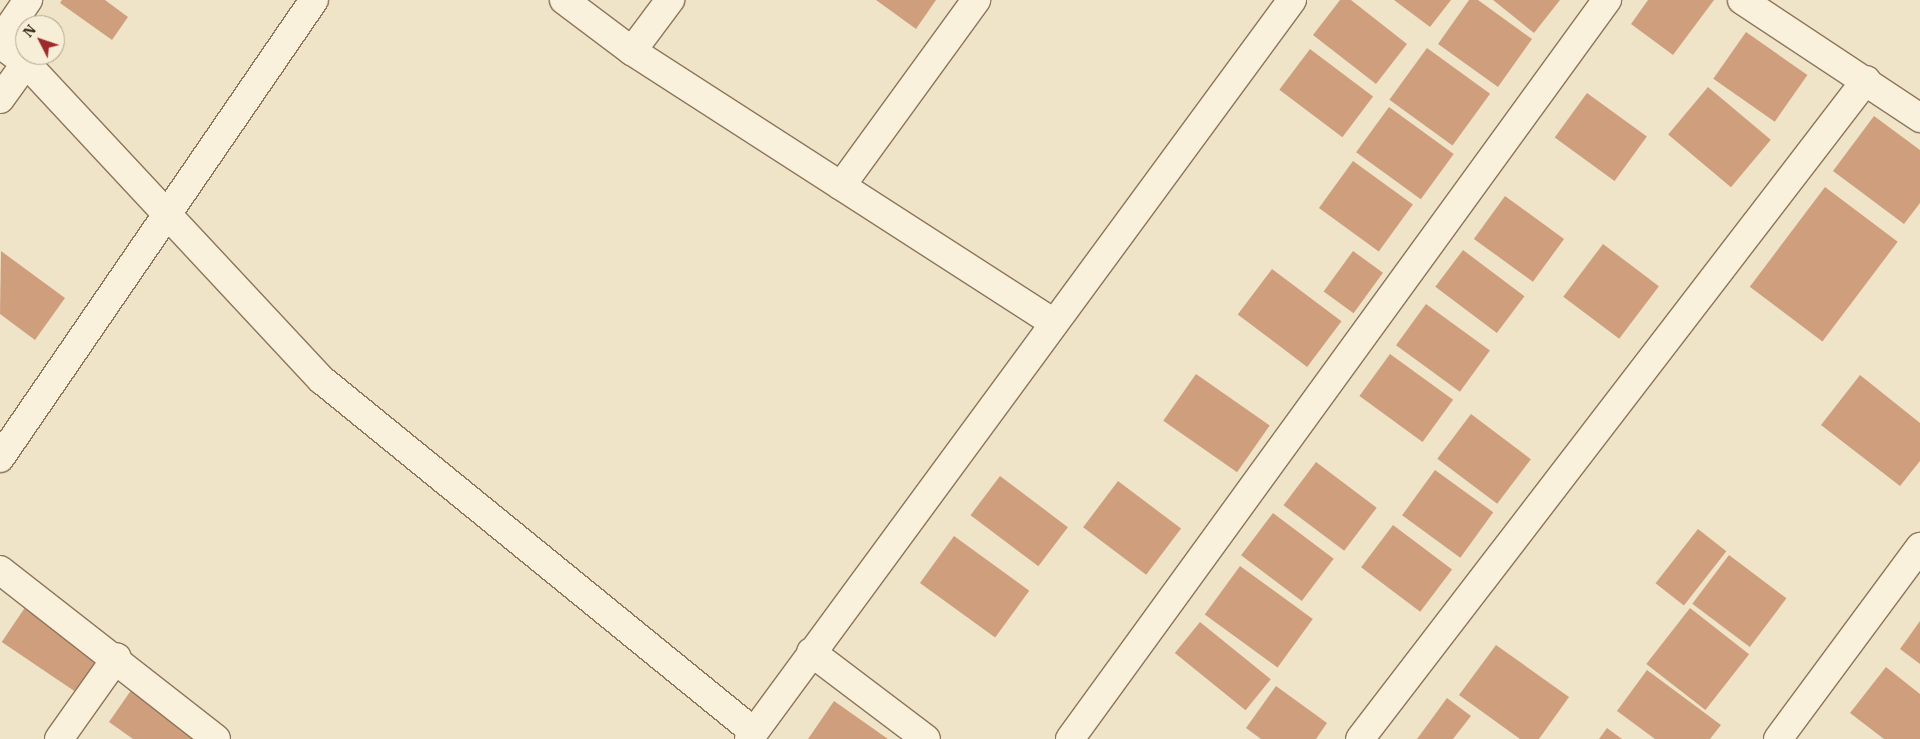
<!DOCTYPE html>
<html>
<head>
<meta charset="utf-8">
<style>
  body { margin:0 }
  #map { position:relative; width:1920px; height:739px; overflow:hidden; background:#f0e4c8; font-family:"IBM Plex Serif",serif }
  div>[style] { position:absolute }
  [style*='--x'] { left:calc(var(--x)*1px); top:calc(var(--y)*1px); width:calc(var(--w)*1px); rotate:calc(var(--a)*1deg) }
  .building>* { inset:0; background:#cf9f7d; transform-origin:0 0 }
  .roads { filter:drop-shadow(1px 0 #8d765c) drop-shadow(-1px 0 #8d765c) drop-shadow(0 1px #8d765c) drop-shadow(0 -1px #8d765c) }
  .minor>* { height:28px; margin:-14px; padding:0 14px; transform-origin:14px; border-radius:14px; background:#faf1dc }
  span { translate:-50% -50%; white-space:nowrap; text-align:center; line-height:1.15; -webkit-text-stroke:4px #f7eed8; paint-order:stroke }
  .north { position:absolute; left:15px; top:15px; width:50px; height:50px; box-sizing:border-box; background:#f7eed8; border:1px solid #ada18e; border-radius:50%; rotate:311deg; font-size:14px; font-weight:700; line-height:20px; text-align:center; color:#3d2e20 }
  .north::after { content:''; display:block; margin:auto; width:18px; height:22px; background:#9e2a2b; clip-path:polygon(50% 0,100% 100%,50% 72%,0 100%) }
</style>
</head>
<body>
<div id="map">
  <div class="building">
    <div style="clip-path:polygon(62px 0,105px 0,128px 17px,112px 40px,60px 3px)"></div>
    <div style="clip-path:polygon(876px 0,936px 0,916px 29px)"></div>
    <div style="clip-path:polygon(1340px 0,1351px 0,1407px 44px,1376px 84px,1313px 35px)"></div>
    <div style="clip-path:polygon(1394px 0,1451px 0,1430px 27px)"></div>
    <div style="clip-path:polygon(1469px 0,1478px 0,1532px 39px,1498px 87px,1438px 44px)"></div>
    <div style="clip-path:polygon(1493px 0,1560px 0,1534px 33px)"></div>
    <div style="clip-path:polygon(1648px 0,1714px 0,1673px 55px,1631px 24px)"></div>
    <div style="left:1746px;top:32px;width:75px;height:57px;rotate:35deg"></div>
    <div style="left:1427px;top:48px;width:78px;height:64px;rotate:36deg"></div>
    <div style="left:1310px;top:49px;width:79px;height:51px;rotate:37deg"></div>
    <div style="left:1708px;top:87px;width:82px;height:62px;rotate:40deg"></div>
    <div style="left:1587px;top:93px;width:74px;height:55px;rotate:36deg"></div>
    <div style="left:1389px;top:107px;width:80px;height:56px;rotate:36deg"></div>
    <div style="clip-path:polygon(1874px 116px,1920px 150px,1920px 203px,1904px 224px,1833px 171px)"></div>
    <div style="left:1353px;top:161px;width:74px;height:58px;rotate:36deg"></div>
    <div style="left:1825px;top:187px;width:91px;height:125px;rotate:37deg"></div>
    <div style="left:1505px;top:196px;width:73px;height:53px;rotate:36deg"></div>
    <div style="left:1603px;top:244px;width:70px;height:66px;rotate:37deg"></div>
    <div style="left:1463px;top:250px;width:77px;height:46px;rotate:37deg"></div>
    <div style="clip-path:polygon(1px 251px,65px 298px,35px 340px,0 314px)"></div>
    <div style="left:1353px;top:251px;width:37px;height:50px;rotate:36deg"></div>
    <div style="left:1272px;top:269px;width:87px;height:57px;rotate:37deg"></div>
    <div style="left:1426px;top:304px;width:79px;height:51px;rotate:36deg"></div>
    <div style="left:1390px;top:354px;width:78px;height:52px;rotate:36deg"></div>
    <div style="left:1196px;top:374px;width:90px;height:57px;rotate:35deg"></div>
    <div style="clip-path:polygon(1860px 375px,1920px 423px,1920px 461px,1900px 486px,1821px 425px)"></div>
    <div style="left:1471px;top:414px;width:75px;height:56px;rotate:37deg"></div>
    <div style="left:1316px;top:462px;width:76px;height:54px;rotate:37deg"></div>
    <div style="left:1435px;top:470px;width:72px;height:56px;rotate:36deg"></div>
    <div style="left:1000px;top:476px;width:85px;height:49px;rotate:37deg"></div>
    <div style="left:1118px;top:481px;width:79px;height:58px;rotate:37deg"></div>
    <div style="left:1273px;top:513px;width:76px;height:53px;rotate:37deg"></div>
    <div style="left:1393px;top:525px;width:74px;height:53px;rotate:37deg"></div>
    <div style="left:1698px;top:529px;width:36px;height:69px;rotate:38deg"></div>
    <div style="left:954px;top:536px;width:93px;height:58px;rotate:36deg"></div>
    <div style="left:1729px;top:555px;width:72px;height:61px;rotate:37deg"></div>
    <div style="left:1240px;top:566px;width:90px;height:60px;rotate:36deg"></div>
    <div style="left:28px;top:603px;width:92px;height:47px;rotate:34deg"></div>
    <div style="left:1690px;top:608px;width:75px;height:71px;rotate:38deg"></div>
    <div style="clip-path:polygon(1920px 621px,1920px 664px,1900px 649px)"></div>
    <div style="left:1200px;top:622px;width:91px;height:40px;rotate:39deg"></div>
    <div style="clip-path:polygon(1496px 645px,1569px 697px,1539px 739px,1520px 739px,1459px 695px)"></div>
    <div style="clip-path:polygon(1886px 667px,1920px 694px,1920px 739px,1884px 739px,1850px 713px)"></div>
    <div style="clip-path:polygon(1647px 670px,1721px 725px,1710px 739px,1655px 739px,1617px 711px)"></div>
    <div style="clip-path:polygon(134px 686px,196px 732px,192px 739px,133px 739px,109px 722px)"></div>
    <div style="clip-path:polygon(1276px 686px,1327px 723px,1316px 739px,1261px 739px,1246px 728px)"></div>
    <div style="clip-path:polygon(1447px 698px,1471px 716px,1453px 739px,1417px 739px)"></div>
    <div style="clip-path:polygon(834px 701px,888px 739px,808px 739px)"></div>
    <div style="clip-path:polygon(1607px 728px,1622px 739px,1599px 739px)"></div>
  </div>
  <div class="roads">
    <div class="minor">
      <div style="--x:564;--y:0;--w:85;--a:36.9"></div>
      <div style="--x:632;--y:51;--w:502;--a:32.8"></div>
      <div style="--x:1742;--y:0;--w:214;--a:33.5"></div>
      <div style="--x:0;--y:41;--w:50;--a:-55.7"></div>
      <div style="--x:0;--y:44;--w:32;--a:36"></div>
      <div style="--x:26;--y:63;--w:434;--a:47"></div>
      <div style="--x:322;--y:380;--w:557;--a:39.17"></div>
      <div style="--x:632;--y:51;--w:64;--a:-53.3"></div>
      <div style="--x:0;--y:99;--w:44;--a:-54.2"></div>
      <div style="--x:841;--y:186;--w:230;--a:-54"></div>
      <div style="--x:0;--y:458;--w:555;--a:-55.57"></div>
      <div style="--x:0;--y:570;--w:274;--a:38"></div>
      <div style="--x:811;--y:652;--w:144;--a:37.1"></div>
      <div style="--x:59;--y:739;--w:100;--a:-54.7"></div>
      <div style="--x:749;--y:739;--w:917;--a:-53.69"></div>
      <div style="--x:1070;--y:739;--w:914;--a:-54"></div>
      <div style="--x:1360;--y:739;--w:831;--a:-52.48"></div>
      <div style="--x:1778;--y:739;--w:239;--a:-53.5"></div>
    </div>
  </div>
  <div class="north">N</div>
</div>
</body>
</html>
